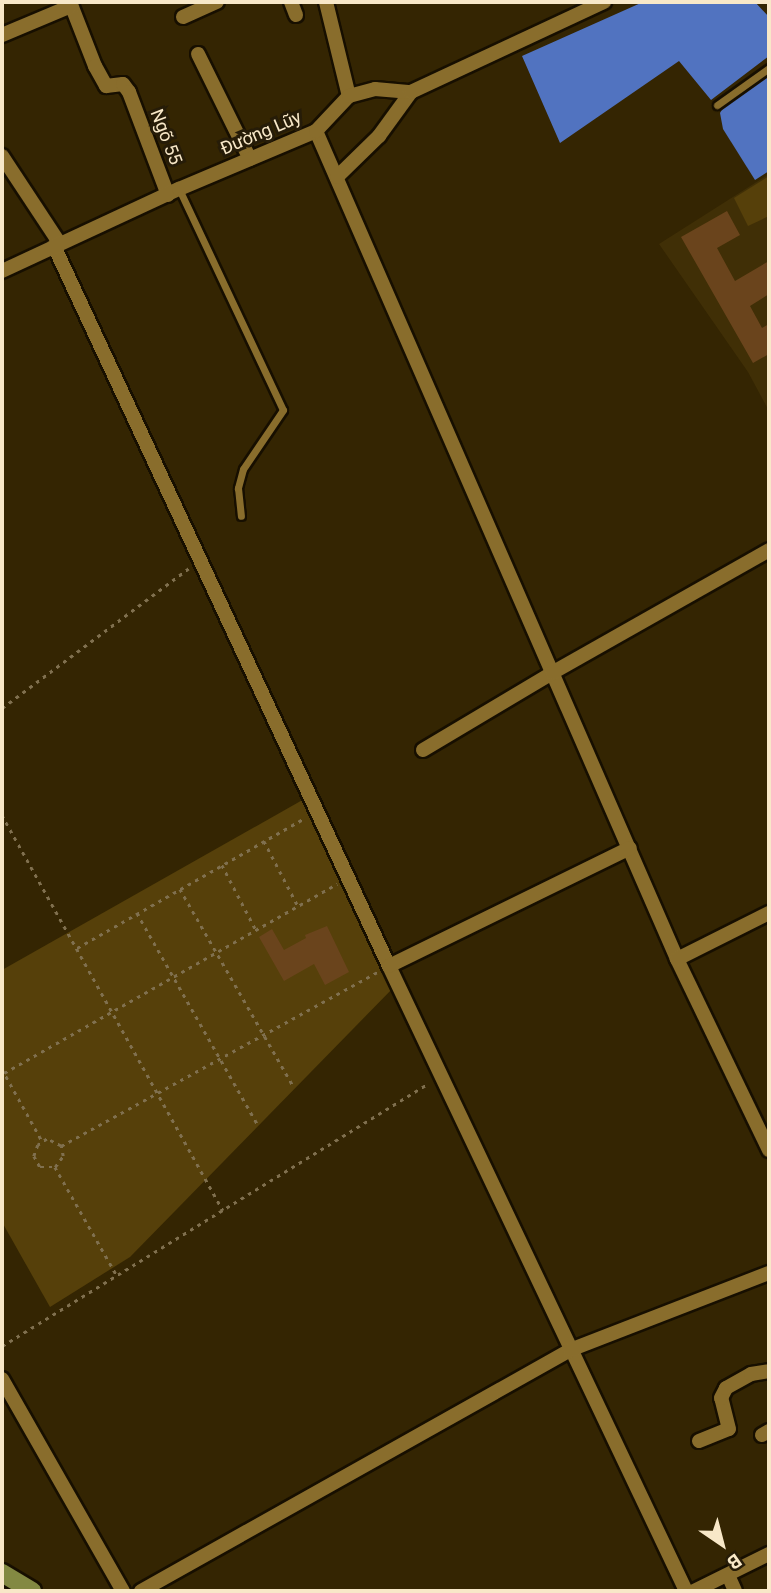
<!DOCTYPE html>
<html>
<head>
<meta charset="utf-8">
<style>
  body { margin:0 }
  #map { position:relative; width:771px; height:1593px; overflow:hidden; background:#342502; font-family:Roboto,sans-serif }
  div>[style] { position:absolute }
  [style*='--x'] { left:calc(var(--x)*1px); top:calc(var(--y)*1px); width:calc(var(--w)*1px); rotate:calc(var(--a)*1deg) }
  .built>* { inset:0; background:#402f06 }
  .green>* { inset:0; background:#56400a }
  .water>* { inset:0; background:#5173c0 }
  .building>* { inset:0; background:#6a441c }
  .path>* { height:2.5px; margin-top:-1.25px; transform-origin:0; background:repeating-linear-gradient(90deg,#80704f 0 3.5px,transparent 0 8.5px) }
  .roads { filter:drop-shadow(2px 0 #170f00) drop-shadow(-2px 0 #170f00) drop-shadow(0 2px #170f00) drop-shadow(0 -2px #170f00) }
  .lane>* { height:7px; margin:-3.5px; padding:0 3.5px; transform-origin:3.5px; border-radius:3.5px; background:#896d2c }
  .street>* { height:14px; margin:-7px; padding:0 7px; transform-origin:7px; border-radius:7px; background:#896d2c }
  .secondary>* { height:18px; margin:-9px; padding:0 9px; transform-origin:9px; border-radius:9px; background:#838942 }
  span { translate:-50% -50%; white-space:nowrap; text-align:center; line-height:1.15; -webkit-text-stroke:6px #261c08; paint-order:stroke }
  .street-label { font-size:18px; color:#f8e8c8 }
  .frame { position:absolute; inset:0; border:4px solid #f8e8c8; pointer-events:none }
  .north { position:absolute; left:687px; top:1509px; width:70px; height:70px; -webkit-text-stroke:5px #261c08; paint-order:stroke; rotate:145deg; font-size:19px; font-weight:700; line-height:28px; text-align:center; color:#f8e8c8 }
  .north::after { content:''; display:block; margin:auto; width:24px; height:32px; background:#f8e8c8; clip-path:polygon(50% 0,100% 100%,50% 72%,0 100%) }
</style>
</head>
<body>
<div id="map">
  <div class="built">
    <div style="clip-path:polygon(769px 174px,769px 411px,748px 372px,659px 244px)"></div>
  </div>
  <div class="green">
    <div style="clip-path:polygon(769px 176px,769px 216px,748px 226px,734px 198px)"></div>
    <div style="clip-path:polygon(306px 798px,395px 986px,130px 1257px,50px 1307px,2px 1222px,2px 970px)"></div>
  </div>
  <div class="water">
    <div style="clip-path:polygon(643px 2px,755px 2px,769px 17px,769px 56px,711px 100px,679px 61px,560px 143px,522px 56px)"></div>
    <div style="clip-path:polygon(769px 74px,769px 171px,755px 180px,723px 129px,720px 113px,724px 106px)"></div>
  </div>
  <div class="building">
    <div style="clip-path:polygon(727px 211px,740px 235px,717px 248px,735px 281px,769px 261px,769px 294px,750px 306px,762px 328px,769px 324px,769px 354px,753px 363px,681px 237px)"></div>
    <div style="clip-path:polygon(327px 926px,349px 972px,325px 985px,314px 964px,284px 981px,259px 937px,272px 929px,284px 950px,306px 938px,305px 935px)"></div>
  </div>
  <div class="path">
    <div style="--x:2;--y:708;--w:234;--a:-36.8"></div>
    <div style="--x:2;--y:815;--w:453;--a:60.8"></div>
    <div style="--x:264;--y:841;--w:73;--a:62.4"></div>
    <div style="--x:222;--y:865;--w:73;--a:62.4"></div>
    <div style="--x:180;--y:889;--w:225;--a:60.1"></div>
    <div style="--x:137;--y:913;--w:242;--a:60.3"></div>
    <div style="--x:77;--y:948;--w:262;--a:-29.7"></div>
    <div style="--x:2;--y:1069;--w:82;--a:60.9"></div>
    <div style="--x:4;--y:1073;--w:383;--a:-29.6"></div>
    <div style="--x:61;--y:1146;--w:16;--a:-153"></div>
    <div style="--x:47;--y:1139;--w:11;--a:146"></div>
    <div style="--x:38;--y:1145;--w:12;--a:110"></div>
    <div style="--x:34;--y:1156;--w:13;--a:61"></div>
    <div style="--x:40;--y:1167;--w:15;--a:0"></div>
    <div style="--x:55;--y:1167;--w:14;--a:-54"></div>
    <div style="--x:63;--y:1156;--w:10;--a:-101"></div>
    <div style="--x:61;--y:1146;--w:361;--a:-28.8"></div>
    <div style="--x:55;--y:1167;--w:123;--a:60.3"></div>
    <div style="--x:2;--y:1346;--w:501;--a:-31.63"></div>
  </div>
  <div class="roads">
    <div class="lane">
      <div style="--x:717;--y:105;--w:64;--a:-35.4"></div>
      <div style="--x:179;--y:189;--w:244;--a:64.8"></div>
      <div style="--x:283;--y:410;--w:71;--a:124.1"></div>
      <div style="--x:243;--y:469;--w:20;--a:105"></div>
      <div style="--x:238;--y:488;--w:28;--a:84"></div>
    </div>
    <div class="street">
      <div style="--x:70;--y:2;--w:69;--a:68.7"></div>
      <div style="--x:95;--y:66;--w:23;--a:61"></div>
      <div style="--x:106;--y:86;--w:17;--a:-7"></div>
      <div style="--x:123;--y:84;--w:10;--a:53"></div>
      <div style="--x:129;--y:92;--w:110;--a:69.3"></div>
      <div style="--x:291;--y:2;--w:14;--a:69"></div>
      <div style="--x:326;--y:2;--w:97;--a:76.3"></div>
      <div style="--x:183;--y:17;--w:37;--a:-24"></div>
      <div style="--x:2;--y:35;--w:75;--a:-22.8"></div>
      <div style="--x:198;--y:54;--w:117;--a:63.7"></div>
      <div style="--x:316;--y:131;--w:903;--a:66.44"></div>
      <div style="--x:677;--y:959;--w:212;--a:64.3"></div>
      <div style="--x:2;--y:156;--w:105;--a:56.6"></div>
      <div style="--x:337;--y:177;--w:59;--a:-44.3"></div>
      <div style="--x:379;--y:136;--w:54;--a:-54"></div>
      <div style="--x:54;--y:246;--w:794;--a:65.05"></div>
      <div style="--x:389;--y:966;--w:692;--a:64.58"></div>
      <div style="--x:2;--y:271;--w:195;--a:-24.9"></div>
      <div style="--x:179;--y:189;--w:149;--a:-22.9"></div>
      <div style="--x:316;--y:131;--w:48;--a:-46.7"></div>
      <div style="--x:349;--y:96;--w:27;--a:-15"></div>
      <div style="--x:375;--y:89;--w:36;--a:5"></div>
      <div style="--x:411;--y:92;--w:213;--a:-25"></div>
      <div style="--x:423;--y:750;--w:150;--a:-30.8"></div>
      <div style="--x:552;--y:673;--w:249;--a:-29.5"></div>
      <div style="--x:677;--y:959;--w:103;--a:-26.6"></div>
      <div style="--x:389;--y:966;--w:268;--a:-26.1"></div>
      <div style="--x:2;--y:1379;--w:244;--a:60.3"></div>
      <div style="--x:762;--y:1435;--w:8;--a:-30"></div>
      <div style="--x:699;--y:1441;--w:32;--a:-22"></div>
      <div style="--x:729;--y:1429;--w:32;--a:-104"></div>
      <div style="--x:721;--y:1398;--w:11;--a:-63"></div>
      <div style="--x:726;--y:1388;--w:29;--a:-29"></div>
      <div style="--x:751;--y:1374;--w:18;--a:-9"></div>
      <div style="--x:728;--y:1575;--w:17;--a:66"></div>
      <div style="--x:141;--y:1591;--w:492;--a:-29.3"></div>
      <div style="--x:570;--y:1350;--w:213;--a:-21.2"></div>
      <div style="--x:694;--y:1591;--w:84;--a:-26.3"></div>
    </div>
    <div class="secondary">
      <div style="--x:2;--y:1573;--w:35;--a:31"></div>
    </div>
  </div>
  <div class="street-label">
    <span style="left:261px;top:133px;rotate:-23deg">Đường Lũy</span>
    <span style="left:166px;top:137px;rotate:69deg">Ngõ 55</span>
  </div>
  <div class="frame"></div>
  <div class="north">B</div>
</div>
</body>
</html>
